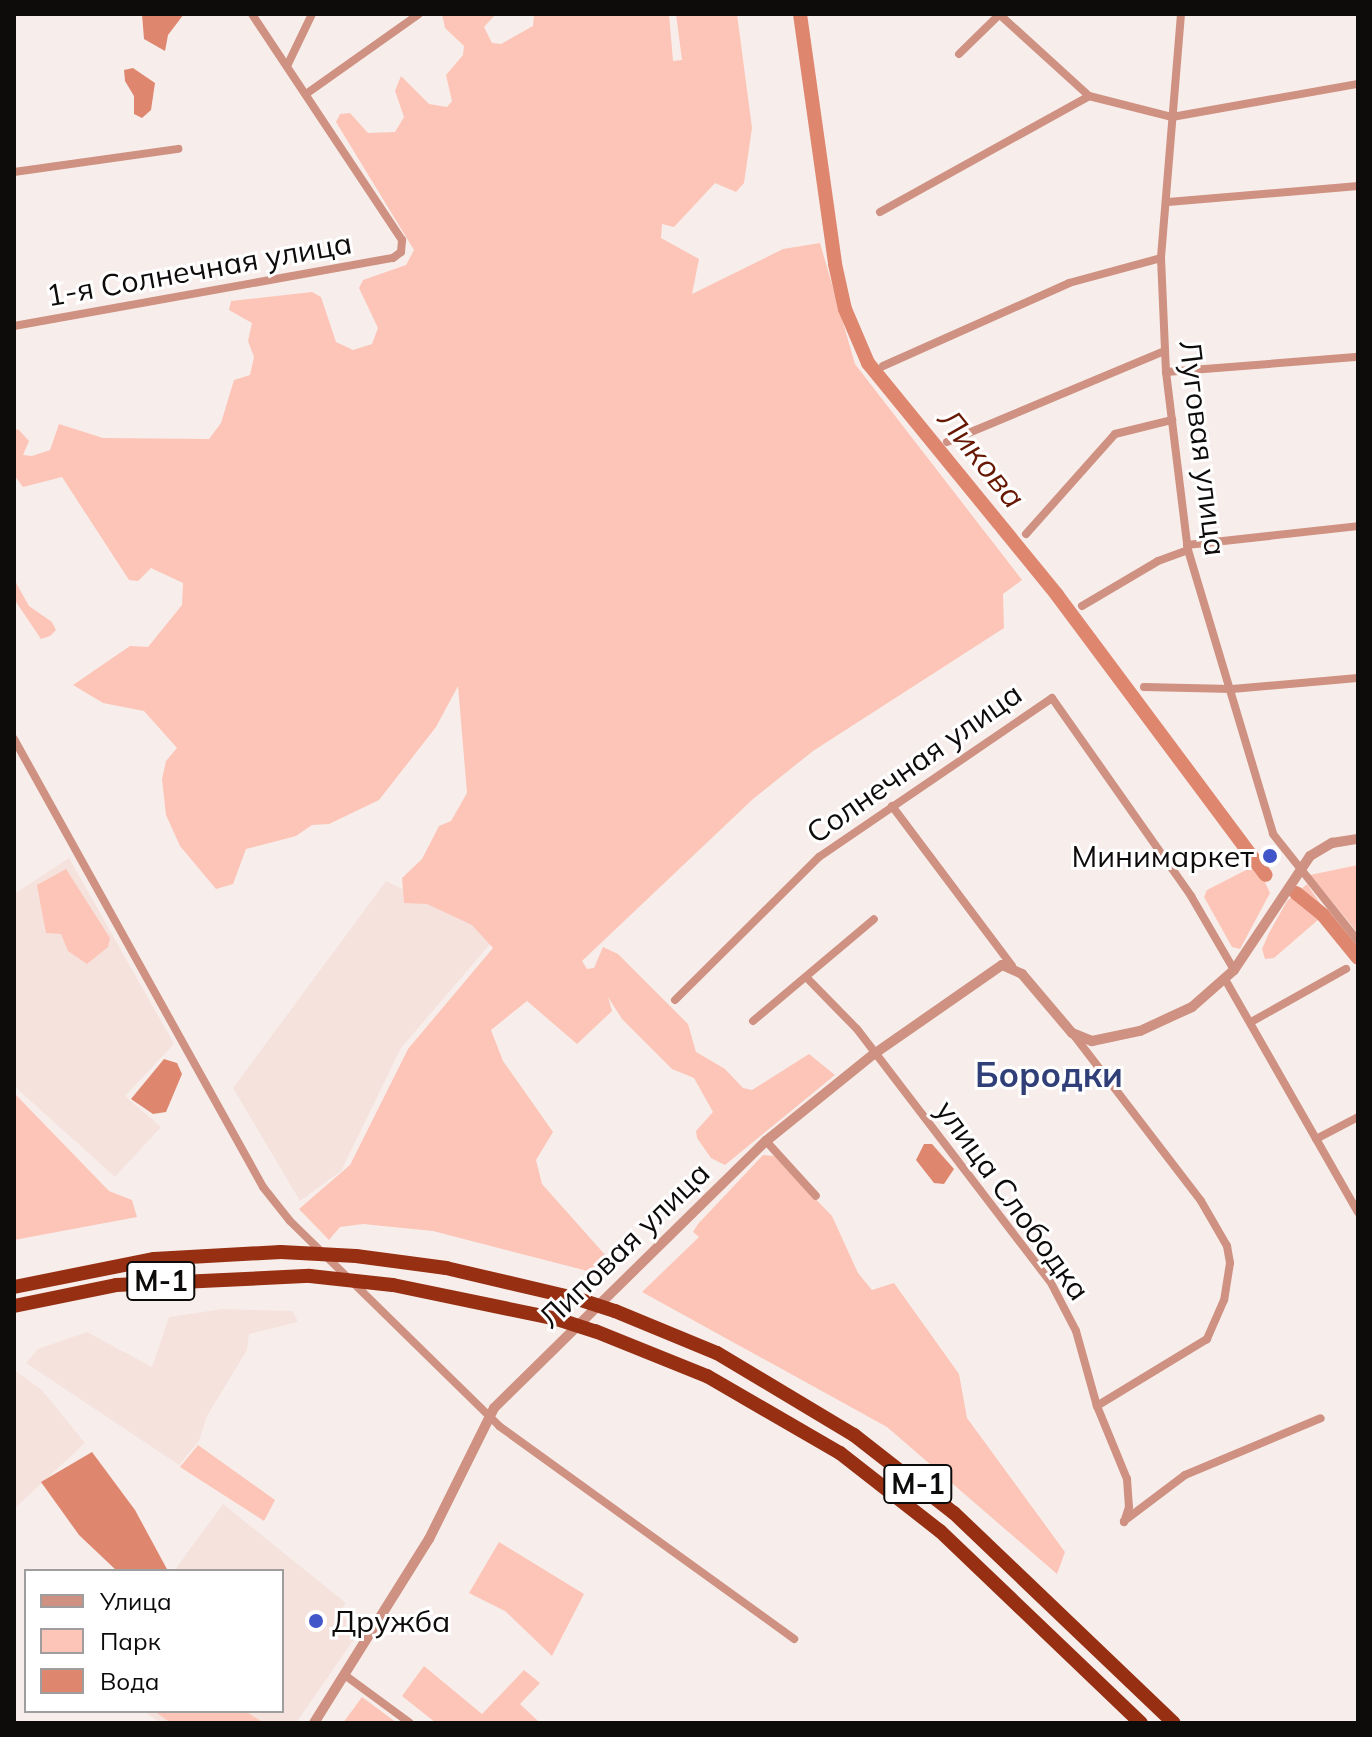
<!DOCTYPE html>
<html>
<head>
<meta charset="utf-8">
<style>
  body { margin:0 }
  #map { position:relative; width:1372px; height:1737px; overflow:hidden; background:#f7eeeb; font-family:Mulish,sans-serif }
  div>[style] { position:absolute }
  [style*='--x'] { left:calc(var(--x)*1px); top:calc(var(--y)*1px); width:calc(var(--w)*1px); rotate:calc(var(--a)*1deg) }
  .built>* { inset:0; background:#f5e2dd }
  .green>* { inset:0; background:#fcc5b7 }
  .water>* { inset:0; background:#df866f }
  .river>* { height:14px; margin:-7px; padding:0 7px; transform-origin:7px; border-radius:7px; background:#df866f }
  .minor>* { height:8px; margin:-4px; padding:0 4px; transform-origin:4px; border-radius:4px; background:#cf9181 }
  .tertiary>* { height:10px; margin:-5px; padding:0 5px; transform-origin:5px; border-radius:5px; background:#cf9181 }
  .trunk>* { height:14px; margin:-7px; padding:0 7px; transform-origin:7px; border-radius:7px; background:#972f12 }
  .trunk-bridge>* { height:14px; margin:-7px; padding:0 7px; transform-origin:7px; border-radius:7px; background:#972f12 }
  .dots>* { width:22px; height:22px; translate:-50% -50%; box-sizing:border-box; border:4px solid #fff; border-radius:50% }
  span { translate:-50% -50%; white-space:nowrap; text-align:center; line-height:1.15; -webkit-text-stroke:6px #fff; paint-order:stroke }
  .shield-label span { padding:2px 6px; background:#fff; border:2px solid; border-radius:6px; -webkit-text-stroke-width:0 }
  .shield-label { font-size:28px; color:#0e0b0b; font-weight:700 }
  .street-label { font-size:30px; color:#0e0b0b }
  .poi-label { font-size:30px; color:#0e0b0b }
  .right { translate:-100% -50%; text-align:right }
  .left { translate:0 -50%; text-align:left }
  .water-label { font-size:32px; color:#671803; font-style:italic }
  .quarter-label { font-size:34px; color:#313f79; font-weight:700 }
  .frame { position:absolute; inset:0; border:16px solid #0e0b0b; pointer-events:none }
  .legend { position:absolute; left:24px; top:1569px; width:260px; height:144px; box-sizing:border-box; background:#fff; border:2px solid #9f9d9d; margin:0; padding:10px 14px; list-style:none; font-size:24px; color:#0e0b0b }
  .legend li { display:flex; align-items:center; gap:16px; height:40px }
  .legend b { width:40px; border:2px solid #9f9d9d }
</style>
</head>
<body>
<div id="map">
  <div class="built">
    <div style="clip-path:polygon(69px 858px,174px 1044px,125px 1096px,161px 1127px,115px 1177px,14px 1086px,14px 894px)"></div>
    <div style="clip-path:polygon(386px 881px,497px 936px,401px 1048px,341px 1171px,300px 1201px,233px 1088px)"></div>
    <div style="clip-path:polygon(223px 1309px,293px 1311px,298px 1322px,249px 1334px,247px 1350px,207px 1416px,199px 1441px,179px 1465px,26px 1363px,38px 1349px,87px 1332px,152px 1367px,169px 1317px)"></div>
    <div style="clip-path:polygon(14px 1370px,42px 1390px,85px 1443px,14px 1509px)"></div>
    <div style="clip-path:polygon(223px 1504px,346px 1603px,338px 1613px,361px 1629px,296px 1723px,161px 1723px,143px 1711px,282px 1711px,282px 1571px,174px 1571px)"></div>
  </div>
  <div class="green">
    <div style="clip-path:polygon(442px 14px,496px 14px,484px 27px,492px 43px,501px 44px,533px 26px,534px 14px,669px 14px,673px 61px,682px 60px,676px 14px,737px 14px,752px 128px,744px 183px,736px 192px,715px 183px,674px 227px,662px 224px,661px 238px,699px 259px,692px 294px,783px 249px,820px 243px,855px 364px,1022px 580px,1003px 594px,1004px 628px,813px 751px,753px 799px,582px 961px,587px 969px,594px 968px,603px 947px,618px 954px,688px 1024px,696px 1052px,725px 1069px,743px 1088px,752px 1090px,809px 1054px,835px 1075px,725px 1165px,711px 1158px,697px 1138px,696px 1131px,713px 1112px,694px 1078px,672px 1069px,622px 1019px,608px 997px,612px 1011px,577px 1044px,527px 1001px,491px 1030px,503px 1061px,553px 1132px,536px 1160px,542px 1184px,607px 1257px,622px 1262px,603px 1275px,433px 1231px,363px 1224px,340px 1227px,329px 1240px,299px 1209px,350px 1165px,408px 1049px,493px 948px,472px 925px,427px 904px,404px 903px,402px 878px,422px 859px,439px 826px,451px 821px,467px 793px,458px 686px,436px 727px,379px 800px,329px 824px,312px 825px,296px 836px,246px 849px,233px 884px,216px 889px,180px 846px,166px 815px,162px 779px,166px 761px,177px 748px,144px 711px,103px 703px,73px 685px,130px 646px,148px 647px,182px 605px,183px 583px,151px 568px,138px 581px,129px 580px,62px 477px,23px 487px,14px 475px,14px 431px,18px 429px,29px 441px,23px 455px,32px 456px,50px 450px,59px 424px,103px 438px,209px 439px,221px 423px,234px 380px,250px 375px,254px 357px,248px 341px,252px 323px,229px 310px,231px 301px,312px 292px,321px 297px,336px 342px,353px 350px,372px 344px,378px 328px,359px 288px,363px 280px,406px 265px,414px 250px,336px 122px,340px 114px,350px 113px,368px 133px,395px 132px,404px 117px,395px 91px,401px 76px,429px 104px,447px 107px,452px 101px,446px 75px,463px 55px,464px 46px,445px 28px)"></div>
    <div style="clip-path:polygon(14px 579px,29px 606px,52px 622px,56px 630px,50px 636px,41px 639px,14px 599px)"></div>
    <div style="clip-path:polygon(1358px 865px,1358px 933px,1310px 875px)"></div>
    <div style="clip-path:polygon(1252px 867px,1260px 871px,1270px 893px,1240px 949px,1232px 947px,1204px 897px,1207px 890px)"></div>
    <div style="clip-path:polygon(66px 869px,110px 938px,108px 947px,87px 964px,68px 951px,61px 934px,46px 933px,41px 907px,37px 885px)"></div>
    <div style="clip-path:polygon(1307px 884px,1350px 947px,1344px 947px,1319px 919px,1274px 958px,1265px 959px,1262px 949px,1269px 933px,1287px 901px)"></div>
    <div style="clip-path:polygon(14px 1093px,109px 1191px,132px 1200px,137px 1217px,14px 1240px)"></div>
    <div style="clip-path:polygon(763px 1155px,774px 1156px,832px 1216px,858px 1273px,872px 1290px,894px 1283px,959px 1374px,967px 1418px,1065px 1552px,1057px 1574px,887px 1427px,642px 1292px,699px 1237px,693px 1232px,698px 1224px)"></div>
    <div style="clip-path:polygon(198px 1445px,275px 1500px,264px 1521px,180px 1467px)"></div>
    <div style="clip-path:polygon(499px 1542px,584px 1594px,552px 1656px,505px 1611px,469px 1593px)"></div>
    <div style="clip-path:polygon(424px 1666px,482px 1714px,524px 1670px,540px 1683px,520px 1704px,538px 1721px,436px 1723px,402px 1696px)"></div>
    <div style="clip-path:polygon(362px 1697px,397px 1723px,343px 1723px)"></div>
    <div style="clip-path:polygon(154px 1711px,245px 1711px,264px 1723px,171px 1723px)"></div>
  </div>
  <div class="water">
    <div style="clip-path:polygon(142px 14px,184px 14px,168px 35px,165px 51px,144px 39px)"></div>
    <div style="clip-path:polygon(133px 68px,155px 83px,151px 110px,142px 118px,134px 114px,134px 96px,125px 81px,124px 70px)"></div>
    <div style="clip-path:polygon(164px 1059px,177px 1063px,182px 1074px,166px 1112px,153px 1114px,131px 1099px)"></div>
    <div style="clip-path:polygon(924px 1144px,932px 1144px,954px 1169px,944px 1184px,934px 1183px,916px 1160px)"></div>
    <div style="clip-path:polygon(92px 1452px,135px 1510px,168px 1571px,117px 1571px,79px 1535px,41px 1482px)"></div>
  </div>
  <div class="river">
    <div style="--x:800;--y:14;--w:252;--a:82"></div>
    <div style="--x:835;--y:264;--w:46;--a:77.5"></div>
    <div style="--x:845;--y:309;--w:59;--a:66.9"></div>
    <div style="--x:868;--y:363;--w:299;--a:50.8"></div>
    <div style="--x:1057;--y:595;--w:349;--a:53.3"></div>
    <div style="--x:1296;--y:893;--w:35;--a:39"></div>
    <div style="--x:1323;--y:915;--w:55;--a:50.9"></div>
  </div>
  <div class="minor">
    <div style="--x:999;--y:14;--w:122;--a:42.3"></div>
    <div style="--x:1089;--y:96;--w:86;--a:14.2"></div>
    <div style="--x:1172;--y:117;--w:189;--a:-10.1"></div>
    <div style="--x:1181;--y:14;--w:245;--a:94.7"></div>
    <div style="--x:1161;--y:258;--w:114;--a:87.5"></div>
    <div style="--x:1166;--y:372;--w:179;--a:83"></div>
    <div style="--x:1188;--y:550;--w:296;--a:73.3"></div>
    <div style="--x:1273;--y:834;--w:137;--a:51.5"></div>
    <div style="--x:959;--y:54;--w:57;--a:-44.3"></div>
    <div style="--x:288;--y:64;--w:55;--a:-64.4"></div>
    <div style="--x:306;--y:94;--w:138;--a:-35.3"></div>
    <div style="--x:14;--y:172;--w:166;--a:-8"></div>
    <div style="--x:1168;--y:202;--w:191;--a:-4.8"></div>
    <div style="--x:880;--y:212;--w:239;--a:-29"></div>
    <div style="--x:14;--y:326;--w:385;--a:-10.2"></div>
    <div style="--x:393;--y:258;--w:10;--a:-37"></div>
    <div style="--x:401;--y:252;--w:12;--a:-85"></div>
    <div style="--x:402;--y:240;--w:271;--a:-123.6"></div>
    <div style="--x:883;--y:366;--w:204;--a:-24"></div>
    <div style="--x:1069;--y:283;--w:95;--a:-15.2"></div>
    <div style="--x:1166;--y:372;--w:193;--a:-4.5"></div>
    <div style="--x:947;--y:442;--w:236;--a:-22.7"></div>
    <div style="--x:1026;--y:534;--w:134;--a:-48.3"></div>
    <div style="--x:1115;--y:434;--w:59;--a:-13.8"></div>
    <div style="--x:1187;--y:545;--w:172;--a:-6.3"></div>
    <div style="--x:1082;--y:606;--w:88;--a:-30.6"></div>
    <div style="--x:1158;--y:561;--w:32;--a:-20"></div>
    <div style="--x:1144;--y:687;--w:88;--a:1.3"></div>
    <div style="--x:1232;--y:689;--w:126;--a:-5"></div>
    <div style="--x:14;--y:739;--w:513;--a:60.93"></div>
    <div style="--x:263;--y:1187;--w:43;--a:51.5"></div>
    <div style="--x:290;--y:1221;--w:293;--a:44.4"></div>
    <div style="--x:499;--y:1426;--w:364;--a:35.8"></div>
    <div style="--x:892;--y:806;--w:200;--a:53.1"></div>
    <div style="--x:807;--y:978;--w:71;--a:45.6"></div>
    <div style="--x:857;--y:1029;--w:317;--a:52.6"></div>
    <div style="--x:1050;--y:1281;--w:56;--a:62.5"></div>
    <div style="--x:1076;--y:1331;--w:78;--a:74.4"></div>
    <div style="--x:1097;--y:1406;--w:79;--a:67.7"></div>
    <div style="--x:1127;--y:1479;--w:28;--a:86"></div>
    <div style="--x:1129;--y:1507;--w:16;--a:108"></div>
    <div style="--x:1226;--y:981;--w:266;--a:60.3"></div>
    <div style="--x:675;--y:1000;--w:203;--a:-44.8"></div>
    <div style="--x:819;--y:857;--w:282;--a:-34.3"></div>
    <div style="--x:1052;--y:698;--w:242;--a:54.9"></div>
    <div style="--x:1191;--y:896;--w:86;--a:59.8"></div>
    <div style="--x:753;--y:1021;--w:158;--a:-40.1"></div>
    <div style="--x:1251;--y:1022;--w:109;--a:-29.2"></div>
    <div style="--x:1073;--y:1034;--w:210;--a:52.5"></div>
    <div style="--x:1201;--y:1201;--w:52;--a:60"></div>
    <div style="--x:1227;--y:1246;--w:17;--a:80"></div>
    <div style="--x:1230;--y:1263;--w:37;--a:99"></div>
    <div style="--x:1224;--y:1300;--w:43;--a:113.6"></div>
    <div style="--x:1207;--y:1339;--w:129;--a:148.7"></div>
    <div style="--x:1316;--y:1139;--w:47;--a:-27.6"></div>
    <div style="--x:766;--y:1141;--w:74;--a:47.7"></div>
    <div style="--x:1124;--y:1521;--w:76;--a:-37"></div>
    <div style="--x:1185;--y:1475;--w:147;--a:-22.7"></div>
    <div style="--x:346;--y:1676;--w:79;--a:36.3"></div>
  </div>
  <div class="tertiary">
    <div style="--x:314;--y:1723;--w:217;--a:-58"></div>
    <div style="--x:429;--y:1539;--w:146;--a:-63.6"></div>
    <div style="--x:494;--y:1408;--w:381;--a:-44.5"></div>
    <div style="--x:766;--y:1141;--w:139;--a:-38.9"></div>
    <div style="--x:874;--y:1054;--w:156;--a:-34.8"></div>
    <div style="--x:1002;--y:965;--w:22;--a:24"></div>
    <div style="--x:1022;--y:974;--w:77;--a:49.7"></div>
    <div style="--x:1072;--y:1033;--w:22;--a:22"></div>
    <div style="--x:1092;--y:1041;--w:49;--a:-11.8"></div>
    <div style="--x:1140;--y:1031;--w:57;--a:-24.8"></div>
    <div style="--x:1192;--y:1007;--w:56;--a:-41.4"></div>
    <div style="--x:1234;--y:970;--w:137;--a:-56.3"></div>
    <div style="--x:1310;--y:856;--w:26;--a:-31"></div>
    <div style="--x:1332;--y:843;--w:26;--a:-9"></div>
  </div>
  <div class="trunk">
    <div style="--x:356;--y:1256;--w:91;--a:7.6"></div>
    <div style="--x:446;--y:1268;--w:136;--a:13.2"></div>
    <div style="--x:393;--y:1285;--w:167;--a:11.7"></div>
    <div style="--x:14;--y:1287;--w:143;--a:-11.3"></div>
    <div style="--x:154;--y:1259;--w:127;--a:-3.2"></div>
    <div style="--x:14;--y:1306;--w:104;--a:-11.6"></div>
    <div style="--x:116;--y:1285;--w:194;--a:-2.7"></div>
    <div style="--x:615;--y:1311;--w:110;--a:22.4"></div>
    <div style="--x:717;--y:1353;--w:160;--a:30.9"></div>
    <div style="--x:854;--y:1435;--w:127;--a:38"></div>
    <div style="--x:954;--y:1513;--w:304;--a:43.7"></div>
    <div style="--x:595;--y:1331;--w:121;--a:21.9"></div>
    <div style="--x:707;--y:1376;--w:154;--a:30.1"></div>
    <div style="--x:840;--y:1453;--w:127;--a:38"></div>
    <div style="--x:940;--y:1531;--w:278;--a:43.7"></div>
  </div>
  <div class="trunk-bridge">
    <div style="--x:281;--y:1252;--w:75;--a:3.1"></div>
    <div style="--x:310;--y:1276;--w:83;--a:6.2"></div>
    <div style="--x:578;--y:1299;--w:39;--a:18"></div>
    <div style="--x:557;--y:1319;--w:40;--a:18"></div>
  </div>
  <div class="dots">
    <div style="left:1270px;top:856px;background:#4156c9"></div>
    <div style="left:316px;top:1621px;background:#4156c9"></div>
  </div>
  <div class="shield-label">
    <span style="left:161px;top:1281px">М-1</span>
    <span style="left:918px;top:1484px">М-1</span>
  </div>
  <div class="street-label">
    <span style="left:199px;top:269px;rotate:-10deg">1-я Солнечная улица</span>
    <span style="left:1203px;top:448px;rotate:83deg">Луговая улица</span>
    <span style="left:914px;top:763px;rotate:-35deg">Солнечная улица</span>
    <span style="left:1013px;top:1200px;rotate:54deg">улица Слободка</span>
    <span style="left:624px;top:1245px;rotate:-44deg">Липовая улица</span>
  </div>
  <div class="poi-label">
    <span class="right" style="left:1254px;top:856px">Минимаркет</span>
    <span class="left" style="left:332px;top:1621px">Дружба</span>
  </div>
  <div class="water-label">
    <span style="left:982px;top:458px;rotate:51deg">Ликова</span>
  </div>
  <div class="quarter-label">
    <span style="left:1049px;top:1075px">Бородки</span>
  </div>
  <div class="frame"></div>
  <ul class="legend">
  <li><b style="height:10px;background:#cf9181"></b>Улица</li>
  <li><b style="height:22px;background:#fcc5b7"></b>Парк</li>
  <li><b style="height:22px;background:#df866f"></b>Вода</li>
  </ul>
</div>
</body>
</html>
